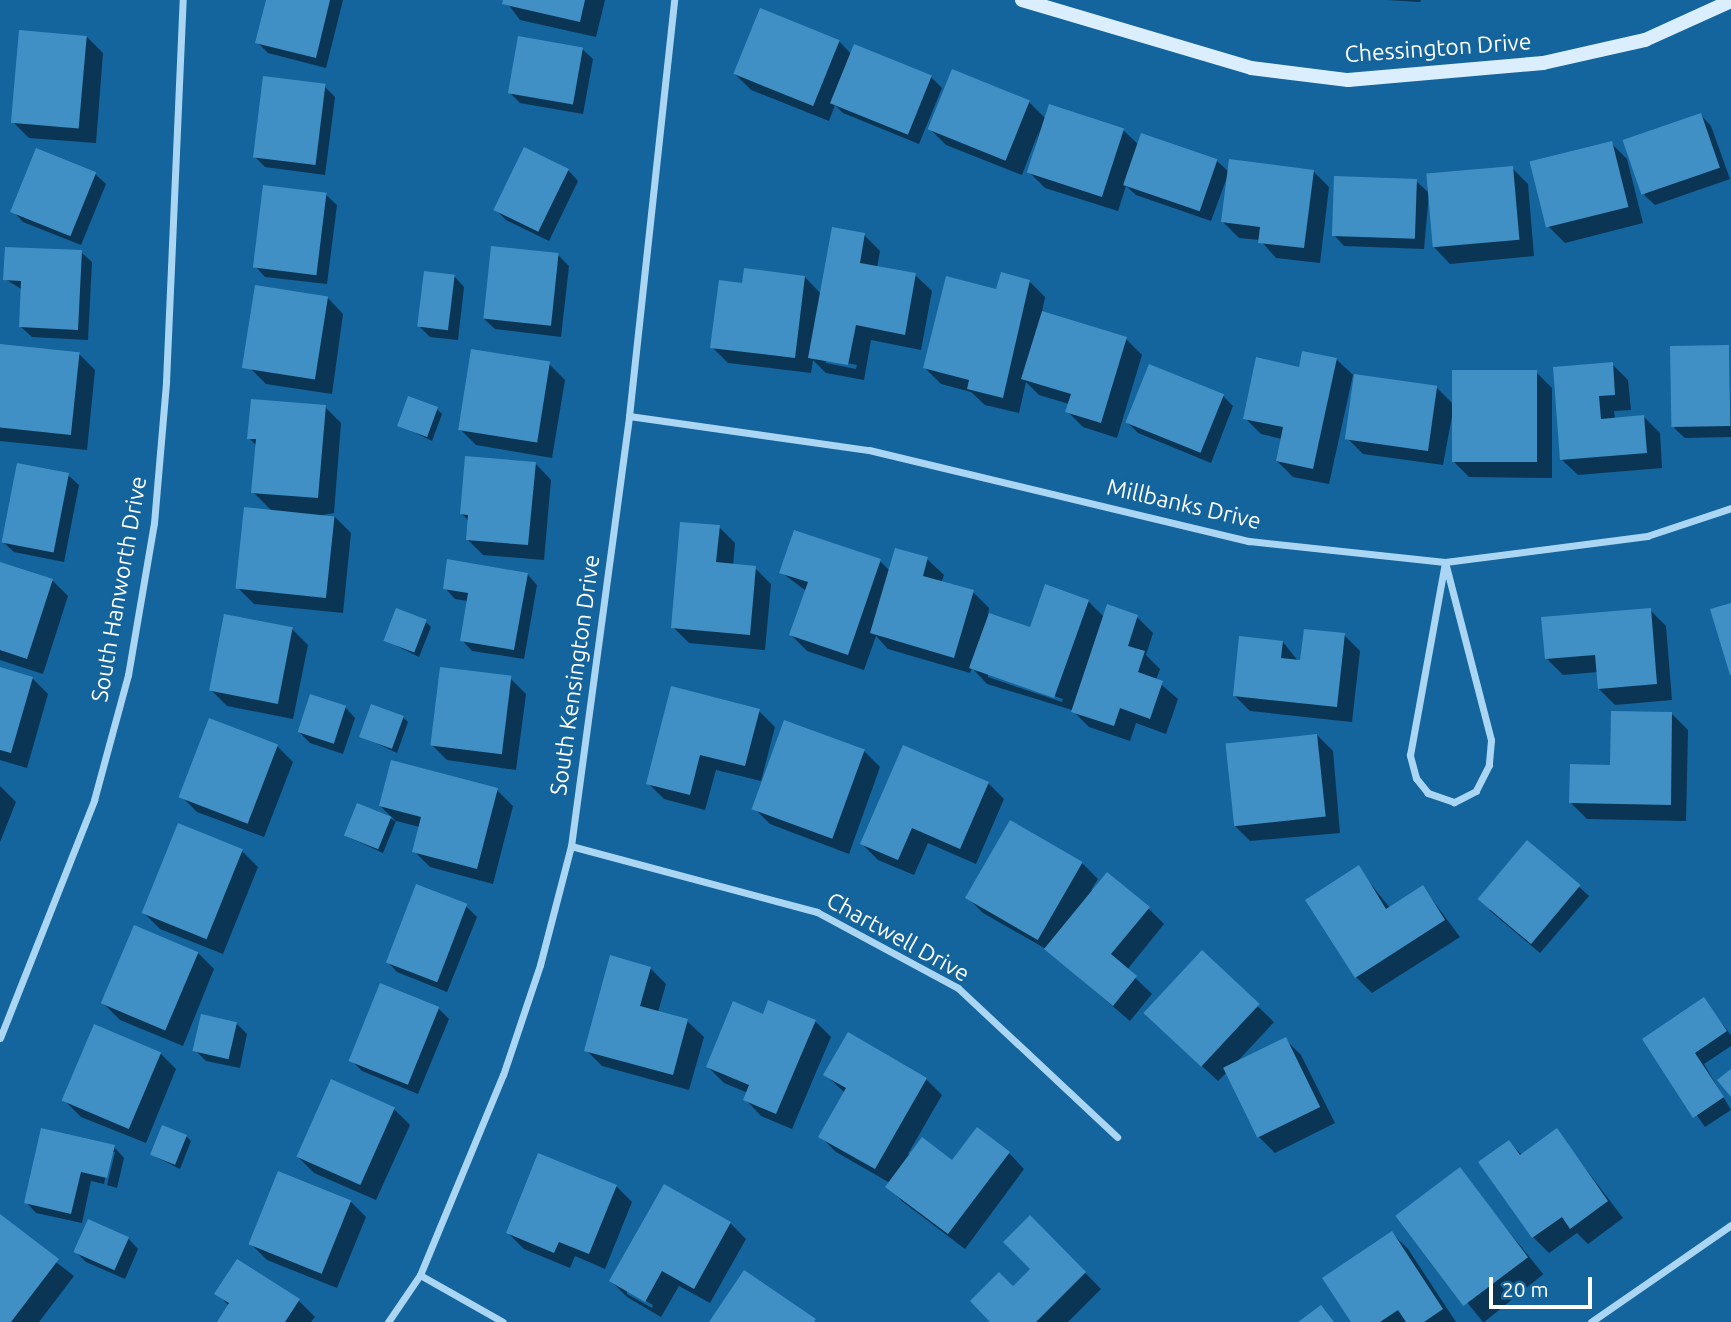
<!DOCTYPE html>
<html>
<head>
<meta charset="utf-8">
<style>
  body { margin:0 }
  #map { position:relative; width:1731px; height:1322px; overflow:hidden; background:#14649d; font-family:Ubuntu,sans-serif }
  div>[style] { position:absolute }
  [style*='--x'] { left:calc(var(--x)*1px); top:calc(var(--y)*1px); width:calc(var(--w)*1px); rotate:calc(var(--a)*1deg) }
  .shadow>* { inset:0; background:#0007; transform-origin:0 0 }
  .building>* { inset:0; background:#4190c5; transform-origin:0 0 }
  .street>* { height:7px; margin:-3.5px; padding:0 3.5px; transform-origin:3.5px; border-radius:3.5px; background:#aad6f4 }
  .secondary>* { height:14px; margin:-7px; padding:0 7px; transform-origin:7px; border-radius:7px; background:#daeefd }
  span { translate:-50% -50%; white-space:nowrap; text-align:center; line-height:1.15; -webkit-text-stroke:5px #14649d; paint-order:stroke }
  .street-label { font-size:23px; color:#fff }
  .scale { position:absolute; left:1489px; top:1277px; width:103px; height:32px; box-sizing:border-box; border:4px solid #fff; border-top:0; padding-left:9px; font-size:21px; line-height:24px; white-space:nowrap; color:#fff; -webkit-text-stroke:5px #14649d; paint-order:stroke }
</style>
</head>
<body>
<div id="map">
  <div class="shadow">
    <div style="clip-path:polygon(268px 0,343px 0,326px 68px,268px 53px,257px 42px)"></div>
    <div style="clip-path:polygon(505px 0,605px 0,596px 37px,520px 20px)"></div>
    <div style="clip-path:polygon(1386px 0,1421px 0,1420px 2px)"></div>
    <div style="clip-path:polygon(87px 37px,103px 53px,96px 143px,29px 138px,13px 122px)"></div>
    <div style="clip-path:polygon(839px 41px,852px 55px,931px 77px,942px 88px,919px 144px,843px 113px,835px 105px,829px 121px,751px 90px,735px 74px)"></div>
    <div style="clip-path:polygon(582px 49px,593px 59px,583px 114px,520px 103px,509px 92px)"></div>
    <div style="clip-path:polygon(324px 86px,335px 97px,325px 175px,265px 167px,254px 156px)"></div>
    <div style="clip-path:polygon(1029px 102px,1046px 119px,1123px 130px,1139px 145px,1217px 161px,1229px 172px,1211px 221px,1136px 195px,1126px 186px,1118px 211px,1045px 188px,1029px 172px,1039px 131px,1022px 175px,946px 145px,930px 129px)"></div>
    <div style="clip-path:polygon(1701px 115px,1711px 126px,1730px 179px,1655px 205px,1644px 195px)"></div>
    <div style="clip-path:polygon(1611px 143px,1627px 159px,1643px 223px,1565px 243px,1549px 227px)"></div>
    <div style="clip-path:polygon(1512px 168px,1528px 184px,1534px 256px,1450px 264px,1434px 247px)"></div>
    <div style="clip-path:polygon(568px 170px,578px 181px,549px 241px,506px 220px,495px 209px)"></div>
    <div style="clip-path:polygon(1313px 171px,1329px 187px,1320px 263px,1276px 258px,1260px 240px,1239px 238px,1223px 222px)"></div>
    <div style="clip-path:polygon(95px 174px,106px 184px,81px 245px,23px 222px,13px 211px)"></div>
    <div style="clip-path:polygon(1416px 181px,1429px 193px,1424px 249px,1344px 246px,1334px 235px)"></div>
    <div style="clip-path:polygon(326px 195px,337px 205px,327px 284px,265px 277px,255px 266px)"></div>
    <div style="clip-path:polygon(evenodd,864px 235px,880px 251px,877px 268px,915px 275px,932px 291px,921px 350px,871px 340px,864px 380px,826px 373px,813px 360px,811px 373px,728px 363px,712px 347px,805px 277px,822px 295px,864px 235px,826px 359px,857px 365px,856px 369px,826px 363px,826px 359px)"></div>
    <div style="clip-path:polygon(81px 252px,92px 262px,88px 340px,32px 337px,21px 327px,23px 290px,5px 279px)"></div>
    <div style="clip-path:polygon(558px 255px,569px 266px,561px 337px,495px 329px,484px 319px)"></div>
    <div style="clip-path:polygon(454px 276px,464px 287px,458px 340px,430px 337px,419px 326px)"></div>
    <div style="clip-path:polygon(1029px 281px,1045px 297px,1042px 312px,1126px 339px,1142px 355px,1117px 438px,1083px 427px,1067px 411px,1069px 404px,1039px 395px,1026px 382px,1019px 413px,985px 405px,971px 392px,941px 384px,925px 368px,998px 291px)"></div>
    <div style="clip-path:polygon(256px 287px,327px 297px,343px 314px,332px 394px,266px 384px,250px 368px)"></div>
    <div style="clip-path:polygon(0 345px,79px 354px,95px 370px,87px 450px,0 441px)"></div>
    <div style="clip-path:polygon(1729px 346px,1731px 437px,1685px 438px,1674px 428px)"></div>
    <div style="clip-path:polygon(1336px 359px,1353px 375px,1329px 484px,1293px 477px,1277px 461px,1282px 439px,1261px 434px,1245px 418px,1300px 369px)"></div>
    <div style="clip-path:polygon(549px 364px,565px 380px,552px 458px,476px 445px,460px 429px)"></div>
    <div style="clip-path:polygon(1612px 364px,1628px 380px,1631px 410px,1614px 411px,1615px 419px,1644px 417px,1660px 433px,1662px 468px,1578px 475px,1561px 459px)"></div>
    <div style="clip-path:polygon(1536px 372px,1552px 388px,1552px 478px,1469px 477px,1453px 461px,1453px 411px,1443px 465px,1363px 454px,1347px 438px,1436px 387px,1453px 404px)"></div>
    <div style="clip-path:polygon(1223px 396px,1233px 406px,1211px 463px,1138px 433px,1128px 423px)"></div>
    <div style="clip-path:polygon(325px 407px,341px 423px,334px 513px,317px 516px,335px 517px,351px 533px,343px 613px,254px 604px,238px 588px,272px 511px,253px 492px,257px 446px,249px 438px)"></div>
    <div style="clip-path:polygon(437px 409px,442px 414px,432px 441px,399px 425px)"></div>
    <div style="clip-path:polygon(535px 463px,551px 480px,544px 560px,483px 555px,467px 539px,469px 521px,462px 514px)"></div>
    <div style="clip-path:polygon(68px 475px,79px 485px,64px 562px,14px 552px,3px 542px)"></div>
    <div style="clip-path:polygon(719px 527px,735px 543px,733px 566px,755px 568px,771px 584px,765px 650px,689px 643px,673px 627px)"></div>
    <div style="clip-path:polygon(evenodd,896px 550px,927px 559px,944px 575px,941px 583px,973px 592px,989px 608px,987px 624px,1031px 629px,1088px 601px,1104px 617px,1137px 617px,1153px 633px,1146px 655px,1160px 669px,1156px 680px,1178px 699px,1166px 734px,1136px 723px,1130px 741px,1089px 727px,1072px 710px,987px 684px,972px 668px,970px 673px,888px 649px,876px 636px,864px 670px,807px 651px,791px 635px,806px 591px,781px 572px,880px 561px,890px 571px,896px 550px,988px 673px,1063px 699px,1062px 702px,988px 677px,988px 673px)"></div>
    <div style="clip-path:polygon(0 564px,52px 580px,68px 596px,43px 674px,0 660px)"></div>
    <div style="clip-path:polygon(527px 574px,537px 585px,524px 659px,472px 651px,462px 640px,468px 601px,455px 599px,445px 588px)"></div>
    <div style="clip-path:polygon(1650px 610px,1666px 626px,1672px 700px,1615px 705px,1599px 689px,1598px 672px,1563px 675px,1547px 659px)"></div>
    <div style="clip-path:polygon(426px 622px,431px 627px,419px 657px,385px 640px)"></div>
    <div style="clip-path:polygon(292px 629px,308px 645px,293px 719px,227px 706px,211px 690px)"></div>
    <div style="clip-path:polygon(1344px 635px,1360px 651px,1352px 722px,1250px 711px,1234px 695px,1283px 642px,1298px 661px)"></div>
    <div style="clip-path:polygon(0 669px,32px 678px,48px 694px,27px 768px,0 760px)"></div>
    <div style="clip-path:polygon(510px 678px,526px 694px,516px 770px,447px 760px,431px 744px)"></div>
    <div style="clip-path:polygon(345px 707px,355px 718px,343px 754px,310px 743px,299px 732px)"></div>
    <div style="clip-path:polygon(759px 711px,775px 727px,761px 781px,716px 770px,705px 810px,664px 799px,648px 783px)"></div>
    <div style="clip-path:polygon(1672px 714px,1688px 730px,1686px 821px,1587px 819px,1571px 803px)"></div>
    <div style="clip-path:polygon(403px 717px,408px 722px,397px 753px,361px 736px)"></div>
    <div style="clip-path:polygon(1317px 735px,1333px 751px,1340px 833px,1250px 841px,1234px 825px)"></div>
    <div style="clip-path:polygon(277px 746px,293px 762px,264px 837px,197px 812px,181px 796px)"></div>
    <div style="clip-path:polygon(864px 751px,880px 767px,849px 854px,770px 824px,754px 808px)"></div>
    <div style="clip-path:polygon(988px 783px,1004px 799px,976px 864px,928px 843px,914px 875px,878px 860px,862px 844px)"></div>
    <div style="clip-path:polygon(0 786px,16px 802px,0 842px)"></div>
    <div style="clip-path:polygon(497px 790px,513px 806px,493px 884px,430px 867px,414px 851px,420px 827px,396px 821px,383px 853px,346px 836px,358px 806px,396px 821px,380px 806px)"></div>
    <div style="clip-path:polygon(242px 851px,258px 867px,223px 954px,160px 929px,144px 913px)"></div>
    <div style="clip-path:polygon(1082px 863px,1098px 879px,1091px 890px,1148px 908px,1164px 924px,1127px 970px,1152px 994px,1130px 1021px,1046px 949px,983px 913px,967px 897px)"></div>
    <div style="clip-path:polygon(1358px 868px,1390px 908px,1423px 887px,1460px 937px,1372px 993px,1356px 977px)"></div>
    <div style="clip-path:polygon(417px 886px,466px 906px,477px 917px,447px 992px,397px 972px,387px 961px)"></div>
    <div style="clip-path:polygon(1578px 886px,1589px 896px,1540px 953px,1489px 910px)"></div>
    <div style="clip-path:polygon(198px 953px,214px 969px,183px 1046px,120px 1020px,104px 1004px)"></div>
    <div style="clip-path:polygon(1202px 953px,1274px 1022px,1236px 1063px,1285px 1039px,1301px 1055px,1335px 1123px,1275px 1153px,1259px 1137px,1227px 1072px,1218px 1081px,1162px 1029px)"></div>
    <div style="clip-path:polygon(650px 968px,666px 984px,658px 1012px,687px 1021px,704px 1037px,689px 1090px,602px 1066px,586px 1050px)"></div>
    <div style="clip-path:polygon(1704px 1000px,1731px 1035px,1731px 1046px,1704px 1064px,1731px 1110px,1705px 1127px,1644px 1040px)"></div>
    <div style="clip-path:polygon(438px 1008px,449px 1019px,418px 1094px,362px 1071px,351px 1060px)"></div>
    <div style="clip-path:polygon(764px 1016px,815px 1021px,831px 1037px,792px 1129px,761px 1116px,745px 1099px,748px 1093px,724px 1083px,708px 1067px)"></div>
    <div style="clip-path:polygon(236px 1023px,247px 1034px,240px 1068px,206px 1061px,195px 1050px)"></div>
    <div style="clip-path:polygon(160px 1053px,176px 1069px,146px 1143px,81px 1117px,65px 1101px)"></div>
    <div style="clip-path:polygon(825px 1074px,926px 1079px,942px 1095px,908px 1154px,953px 1162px,1009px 1153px,1024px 1169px,965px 1249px,903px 1202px,887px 1186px,890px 1183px,836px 1152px,820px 1136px,845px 1093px)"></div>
    <div style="clip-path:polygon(394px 1109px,410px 1125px,376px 1200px,314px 1173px,298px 1157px)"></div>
    <div style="clip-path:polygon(1557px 1131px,1623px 1218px,1588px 1244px,1577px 1233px,1549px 1253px,1533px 1237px,1509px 1142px,1522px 1155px)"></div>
    <div style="clip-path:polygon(186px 1136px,191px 1141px,180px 1169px,152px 1155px)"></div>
    <div style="clip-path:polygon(114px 1147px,124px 1158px,117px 1188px,107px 1185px,115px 1152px,111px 1152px,104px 1184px,91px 1181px,82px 1223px,36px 1213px,26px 1202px)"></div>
    <div style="left:1459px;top:1170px;width:134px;height:77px;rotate:51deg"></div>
    <div style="clip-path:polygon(616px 1186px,632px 1202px,605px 1269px,575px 1256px,570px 1268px,524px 1249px,508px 1233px)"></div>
    <div style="clip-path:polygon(evenodd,664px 1186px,730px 1223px,746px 1239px,710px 1303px,679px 1286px,661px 1317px,627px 1297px,611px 1281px,664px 1186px,627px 1290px,653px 1305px,652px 1308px,627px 1294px,627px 1290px)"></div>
    <div style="clip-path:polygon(350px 1201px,366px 1217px,337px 1288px,267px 1260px,251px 1244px)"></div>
    <div style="clip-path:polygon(1030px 1217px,1101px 1289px,1068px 1322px,993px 1322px,1013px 1288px,1033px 1269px)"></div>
    <div style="clip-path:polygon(0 1219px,74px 1276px,39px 1322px,0 1322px)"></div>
    <div style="clip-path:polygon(1392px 1233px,1408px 1249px,1456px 1322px,1353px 1322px)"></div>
    <div style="clip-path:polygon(128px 1238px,138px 1249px,125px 1279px,86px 1262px,76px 1252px)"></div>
    <div style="clip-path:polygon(217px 1293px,299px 1301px,315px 1317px,311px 1322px,219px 1322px,229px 1306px)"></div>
  </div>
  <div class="building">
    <div style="clip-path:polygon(266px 0,330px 0,316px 58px,255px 43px)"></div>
    <div style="clip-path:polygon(503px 0,585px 0,580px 22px,502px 4px)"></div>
    <div style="left:760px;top:8px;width:86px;height:71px;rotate:22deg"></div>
    <div style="left:19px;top:30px;width:68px;height:93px;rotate:5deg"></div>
    <div style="left:518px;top:36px;width:66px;height:58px;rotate:10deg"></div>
    <div style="left:854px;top:44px;width:84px;height:64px;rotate:22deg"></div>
    <div style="left:952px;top:69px;width:84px;height:65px;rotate:22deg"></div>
    <div style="left:263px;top:76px;width:63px;height:82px;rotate:7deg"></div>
    <div style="left:1049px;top:104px;width:79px;height:72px;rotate:18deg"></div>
    <div style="left:1701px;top:113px;width:58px;height:83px;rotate:71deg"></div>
    <div style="left:1141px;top:133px;width:81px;height:55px;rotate:19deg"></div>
    <div style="left:1612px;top:141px;width:68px;height:85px;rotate:76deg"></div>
    <div style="left:524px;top:147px;width:50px;height:70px;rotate:26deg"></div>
    <div style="left:36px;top:148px;width:65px;height:69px;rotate:22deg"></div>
    <div style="clip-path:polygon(1229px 159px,1314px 170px,1304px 248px,1258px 243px,1260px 227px,1221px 222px)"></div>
    <div style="left:1513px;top:166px;width:74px;height:87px;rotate:85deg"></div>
    <div style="left:1334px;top:176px;width:83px;height:60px;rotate:2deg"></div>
    <div style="left:263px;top:185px;width:64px;height:83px;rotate:7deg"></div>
    <div style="clip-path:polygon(832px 227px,865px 233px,860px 263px,916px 273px,905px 335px,856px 325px,848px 365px,808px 358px)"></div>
    <div style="left:491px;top:246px;width:68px;height:73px;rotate:6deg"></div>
    <div style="clip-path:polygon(5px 247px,82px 250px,78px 330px,19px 327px,21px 281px,3px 280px)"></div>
    <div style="clip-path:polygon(744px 268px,805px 276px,795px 358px,710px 348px,719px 280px,742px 283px)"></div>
    <div style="left:424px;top:271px;width:31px;height:56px;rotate:7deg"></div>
    <div style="clip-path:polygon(1001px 272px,1030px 280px,1003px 398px,967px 389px,969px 380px,923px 368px,946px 276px,996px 289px)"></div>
    <div style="left:255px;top:285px;width:74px;height:84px;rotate:9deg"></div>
    <div style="clip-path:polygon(1042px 311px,1127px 337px,1101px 423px,1065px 412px,1071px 394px,1021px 379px)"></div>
    <div style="left:0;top:344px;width:80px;height:83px;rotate:6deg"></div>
    <div style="left:1729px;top:345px;width:81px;height:59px;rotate:89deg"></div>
    <div style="left:471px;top:349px;width:80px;height:82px;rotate:9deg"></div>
    <div style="clip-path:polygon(1302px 351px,1337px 358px,1313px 469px,1276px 461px,1283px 427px,1243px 419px,1256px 357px,1299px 367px)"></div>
    <div style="clip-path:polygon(1613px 362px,1615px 395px,1599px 396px,1601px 419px,1644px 415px,1647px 453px,1560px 460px,1553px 367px)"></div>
    <div style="left:1149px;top:364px;width:81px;height:63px;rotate:22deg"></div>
    <div style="left:1452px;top:370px;width:85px;height:92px"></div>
    <div style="left:1354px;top:374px;width:84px;height:66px;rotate:8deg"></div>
    <div style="left:408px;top:396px;width:32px;height:32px;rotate:20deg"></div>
    <div style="clip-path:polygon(251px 399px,326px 405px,318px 498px,251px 493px,256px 439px,247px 439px)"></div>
    <div style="clip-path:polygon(465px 456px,536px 462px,528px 545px,466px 540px,468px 515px,460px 514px)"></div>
    <div style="left:17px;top:463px;width:53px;height:81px;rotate:11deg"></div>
    <div style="left:244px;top:507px;width:91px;height:82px;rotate:6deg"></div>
    <div style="clip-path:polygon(680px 522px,720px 525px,716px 562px,756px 566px,750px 635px,671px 628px)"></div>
    <div style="clip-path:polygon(794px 530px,881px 559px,848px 655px,789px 635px,808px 582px,779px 573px)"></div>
    <div style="clip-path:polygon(895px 548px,928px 557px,923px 576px,974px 590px,954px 658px,870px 633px)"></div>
    <div style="clip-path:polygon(447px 559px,528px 573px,514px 650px,460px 641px,468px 593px,443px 589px)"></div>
    <div style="clip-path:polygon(0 562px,53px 579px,27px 659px,0 650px)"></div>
    <div style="clip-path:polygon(1045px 584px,1089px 600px,1054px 698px,969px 668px,989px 613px,1030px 627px)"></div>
    <div style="clip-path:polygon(1731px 603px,1731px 675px,1730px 675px,1710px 609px)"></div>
    <div style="clip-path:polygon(1107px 604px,1138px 615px,1128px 646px,1145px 651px,1138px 672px,1163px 681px,1150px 719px,1120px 708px,1114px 726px,1071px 712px)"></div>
    <div style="left:396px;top:608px;width:33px;height:35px;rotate:21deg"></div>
    <div style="clip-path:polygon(1651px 608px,1657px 684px,1598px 689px,1595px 655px,1545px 659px,1541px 617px)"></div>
    <div style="left:224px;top:614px;width:70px;height:78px;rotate:11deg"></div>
    <div style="clip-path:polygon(1304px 629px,1345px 633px,1337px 707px,1233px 696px,1239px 636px,1283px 641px,1281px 658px,1300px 660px)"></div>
    <div style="clip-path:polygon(0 667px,33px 677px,11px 753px,0 750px)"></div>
    <div style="left:440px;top:667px;width:72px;height:79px;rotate:7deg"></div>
    <div style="clip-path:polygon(671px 686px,760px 709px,745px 766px,700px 755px,690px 795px,646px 784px)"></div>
    <div style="left:310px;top:694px;width:38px;height:40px;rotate:18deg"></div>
    <div style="left:371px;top:704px;width:35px;height:35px;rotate:20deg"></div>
    <div style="clip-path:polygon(1611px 711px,1672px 712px,1671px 805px,1569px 803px,1570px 764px,1610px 765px)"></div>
    <div style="left:209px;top:718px;width:74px;height:85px;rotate:21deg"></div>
    <div style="left:784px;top:720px;width:86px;height:95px;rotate:20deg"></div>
    <div style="left:1317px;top:734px;width:83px;height:92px;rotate:84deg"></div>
    <div style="clip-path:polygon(903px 745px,989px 782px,960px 849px,912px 828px,898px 860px,860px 844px)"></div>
    <div style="clip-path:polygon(391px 760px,498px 788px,477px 869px,412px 852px,421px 817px,379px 806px)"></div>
    <div style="left:357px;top:803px;width:37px;height:35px;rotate:22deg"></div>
    <div style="left:1010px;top:820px;width:84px;height:90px;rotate:30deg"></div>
    <div style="left:178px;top:823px;width:70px;height:97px;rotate:22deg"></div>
    <div style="left:1527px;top:840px;width:70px;height:77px;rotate:40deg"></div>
    <div style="clip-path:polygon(1359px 865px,1386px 909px,1423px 885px,1445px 920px,1355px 978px,1305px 900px)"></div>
    <div style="clip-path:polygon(1107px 872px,1150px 907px,1111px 954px,1137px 976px,1113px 1006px,1044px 949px)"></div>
    <div style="left:416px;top:884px;width:55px;height:84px;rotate:21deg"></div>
    <div style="left:134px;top:925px;width:70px;height:85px;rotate:23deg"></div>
    <div style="left:1202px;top:950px;width:79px;height:86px;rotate:43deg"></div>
    <div style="clip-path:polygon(610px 955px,651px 967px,640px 1006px,688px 1019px,673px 1075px,584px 1051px)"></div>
    <div style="left:380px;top:983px;width:64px;height:84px;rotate:22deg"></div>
    <div style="clip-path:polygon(1704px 997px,1727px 1031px,1695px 1053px,1724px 1097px,1693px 1118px,1642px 1039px)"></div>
    <div style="clip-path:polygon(768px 1000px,816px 1020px,776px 1114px,743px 1100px,749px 1085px,706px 1067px,733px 1001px,763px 1014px)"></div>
    <div style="left:201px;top:1014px;width:37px;height:38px;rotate:13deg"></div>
    <div style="left:94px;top:1024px;width:73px;height:83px;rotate:23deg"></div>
    <div style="clip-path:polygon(848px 1032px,927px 1078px,875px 1169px,818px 1137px,846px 1088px,823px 1075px)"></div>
    <div style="left:1286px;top:1037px;width:78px;height:70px;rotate:64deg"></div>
    <div style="clip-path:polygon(1731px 1069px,1731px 1097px,1717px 1080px)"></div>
    <div style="left:331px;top:1079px;width:70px;height:85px;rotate:24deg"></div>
    <div style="left:162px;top:1125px;width:27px;height:32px;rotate:22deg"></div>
    <div style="clip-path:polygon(977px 1127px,1010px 1152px,948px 1234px,885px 1187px,922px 1137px,952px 1160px)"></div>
    <div style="clip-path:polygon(41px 1128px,115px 1145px,107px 1178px,81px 1172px,71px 1214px,24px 1203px)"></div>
    <div style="clip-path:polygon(1557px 1128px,1608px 1201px,1570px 1229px,1562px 1217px,1532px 1238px,1478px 1162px,1509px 1140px,1520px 1155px)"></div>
    <div style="clip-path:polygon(538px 1153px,617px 1185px,589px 1254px,559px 1242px,554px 1253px,506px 1233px)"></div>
    <div style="left:1460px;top:1167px;width:113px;height:81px;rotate:53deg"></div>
    <div style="left:278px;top:1171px;width:79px;height:79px;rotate:22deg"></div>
    <div style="clip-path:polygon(664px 1184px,731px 1222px,694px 1289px,662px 1271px,645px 1302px,609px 1281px)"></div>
    <div style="clip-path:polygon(0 1214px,59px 1259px,11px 1322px,0 1322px)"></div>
    <div style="clip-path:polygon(1030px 1215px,1086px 1272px,1036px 1322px,990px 1322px,970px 1301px,999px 1272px,1013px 1286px,1030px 1269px,1003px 1242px)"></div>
    <div style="left:88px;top:1219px;width:45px;height:36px;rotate:24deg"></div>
    <div style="clip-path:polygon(1392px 1231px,1443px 1309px,1424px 1322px,1406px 1322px,1398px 1310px,1380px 1322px,1351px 1322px,1322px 1278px)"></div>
    <div style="clip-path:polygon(237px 1259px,300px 1299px,285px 1322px,217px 1322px,229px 1303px,214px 1294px)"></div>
    <div style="clip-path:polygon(744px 1270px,816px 1319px,814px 1322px,709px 1322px)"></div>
    <div style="clip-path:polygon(1321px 1305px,1334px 1322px,1298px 1322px)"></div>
  </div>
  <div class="street">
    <div style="--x:629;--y:416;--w:242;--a:8.1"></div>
    <div style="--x:869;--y:450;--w:391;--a:13.5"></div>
    <div style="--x:1249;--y:541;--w:197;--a:6.1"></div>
    <div style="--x:1445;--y:562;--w:204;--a:-7.3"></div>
    <div style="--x:1647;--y:536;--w:89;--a:-18.4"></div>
    <div style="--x:1445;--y:562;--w:184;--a:75.5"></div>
    <div style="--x:1491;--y:740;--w:25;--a:95"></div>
    <div style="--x:1489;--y:765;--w:29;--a:117"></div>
    <div style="--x:1476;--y:791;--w:25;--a:153"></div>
    <div style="--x:1454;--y:802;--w:28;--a:-161"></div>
    <div style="--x:1428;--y:793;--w:19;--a:-129"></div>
    <div style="--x:1416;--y:778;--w:24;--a:-105"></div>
    <div style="--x:1410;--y:755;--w:196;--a:-79.7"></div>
    <div style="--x:571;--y:846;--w:255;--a:15"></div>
    <div style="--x:817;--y:912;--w:160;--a:28.3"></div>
    <div style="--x:958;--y:988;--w:218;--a:43.1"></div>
    <div style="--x:0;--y:1038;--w:256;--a:-68.4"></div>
    <div style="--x:94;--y:800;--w:130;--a:-74.8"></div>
    <div style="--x:128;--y:675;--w:154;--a:-80.3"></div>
    <div style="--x:154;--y:523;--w:142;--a:-85.1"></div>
    <div style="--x:166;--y:382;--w:382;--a:-87.5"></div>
    <div style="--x:420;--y:1275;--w:95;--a:29.5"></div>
    <div style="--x:388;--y:1322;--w:57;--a:-55.8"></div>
    <div style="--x:420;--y:1275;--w:217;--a:-67.5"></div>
    <div style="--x:503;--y:1075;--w:116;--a:-71.4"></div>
    <div style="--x:540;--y:965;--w:123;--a:-75.4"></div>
    <div style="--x:571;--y:846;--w:434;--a:-82.3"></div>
    <div style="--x:629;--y:416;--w:418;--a:-83.8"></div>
    <div style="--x:1591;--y:1322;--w:170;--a:-34.7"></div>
  </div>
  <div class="secondary">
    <div style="--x:1022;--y:0;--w:239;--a:16.5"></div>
    <div style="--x:1251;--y:68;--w:98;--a:7.1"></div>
    <div style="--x:1348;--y:80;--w:196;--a:-5"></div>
    <div style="--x:1543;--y:63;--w:105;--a:-12.7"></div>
    <div style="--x:1645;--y:40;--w:94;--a:-24.4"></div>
  </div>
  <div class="street-label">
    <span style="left:1438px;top:48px;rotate:-4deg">Chessington Drive</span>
    <span style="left:1184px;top:504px;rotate:13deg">Millbanks Drive</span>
    <span style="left:119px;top:589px;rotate:-80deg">South Hanworth Drive</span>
    <span style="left:575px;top:675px;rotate:-82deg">South Kensington Drive</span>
    <span style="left:898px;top:937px;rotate:29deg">Chartwell Drive</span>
  </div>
  <div class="scale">20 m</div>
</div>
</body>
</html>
